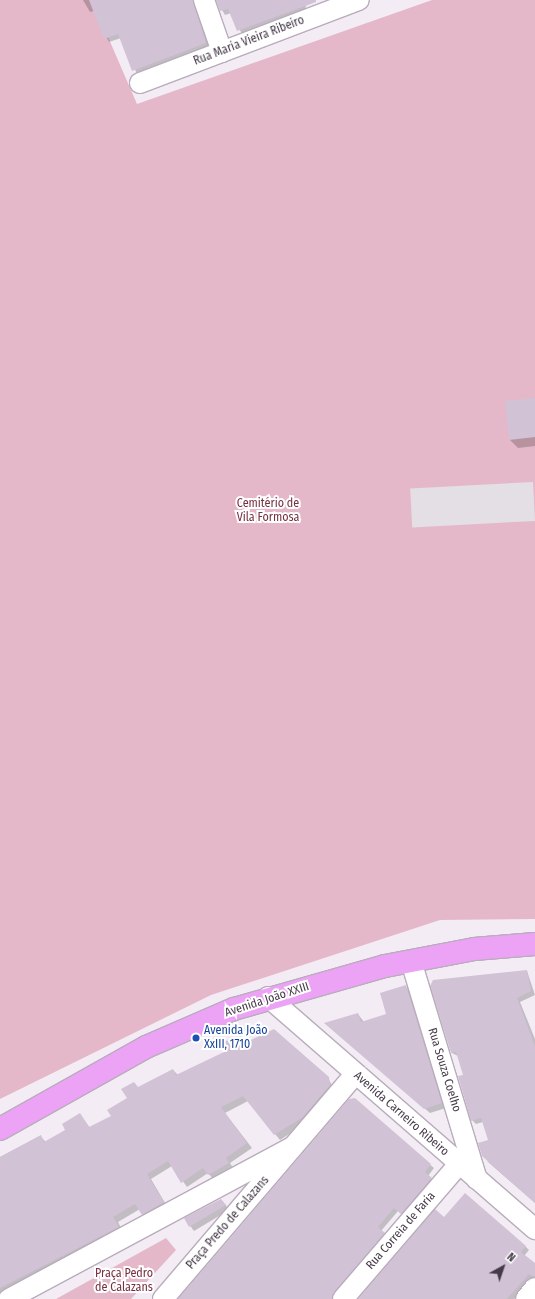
<!DOCTYPE html>
<html>
<head>
<meta charset="utf-8">
<style>
  body { margin:0 }
  #map { position:relative; width:535px; height:1299px; overflow:hidden; background:#f3ecf4; font-family:"Fira Sans Condensed",sans-serif }
  div>[style] { position:absolute }
  [style*='--x'] { left:calc(var(--x)*1px); top:calc(var(--y)*1px); width:calc(var(--w)*1px); rotate:calc(var(--a)*1deg) }
  .green>* { inset:0; background:#e5b8c9 }
  .parking>* { inset:0; background:#e3dfe4; transform-origin:0 0 }
  .shadow>* { inset:0; background:#0003 }
  .building>* { inset:0; background:#d1c2d5 }
  .roads { filter:drop-shadow(1px 0 #b9acbc) drop-shadow(-1px 0 #b9acbc) drop-shadow(0 1px #b9acbc) drop-shadow(0 -1px #b9acbc) }
  .minor>* { height:20px; margin:-10px; padding:0 10px; transform-origin:10px; border-radius:10px; background:#fff }
  .major>* { height:22px; margin:-11px; padding:0 11px; transform-origin:11px; border-radius:11px; background:#eca3f6 }
  .dots>* { width:11px; height:11px; translate:-50% -50%; box-sizing:border-box; border:2px solid #fff; border-radius:50% }
  span { translate:-50% -50%; white-space:nowrap; text-align:center; line-height:1.15; -webkit-text-stroke:4px #fff; paint-order:stroke }
  .street-label { font-size:12px; color:#453a48 }
  .park-label { font-size:12px; color:#763140 }
  .transit-label { font-size:12px; color:#164399 }
  .left { translate:0 -50%; text-align:left }
  .north { position:absolute; left:483px; top:1247px; width:40px; height:40px; -webkit-text-stroke:3px #fff; paint-order:stroke; rotate:40deg; font-size:11px; font-weight:700; line-height:16px; text-align:center; color:#453a48 }
  .north::after { content:''; display:block; margin:auto; width:14px; height:18px; background:#453a48; clip-path:polygon(50% 0,100% 100%,50% 72%,0 100%) }
</style>
</head>
<body>
<div id="map">
  <div class="green">
    <div style="clip-path:polygon(0 0,92px 0,137px 104px,432px 0,535px 0,535px 919px,440px 920px,211px 995px,0 1099px)"></div>
    <div style="clip-path:polygon(166px 1238px,176px 1250px,131px 1299px,56px 1299px)"></div>
  </div>
  <div class="parking">
    <div style="left:533px;top:482px;width:39px;height:123px;rotate:87deg"></div>
  </div>
  <div class="shadow">
    <div style="clip-path:polygon(83px 0,200px 0,197px 8px,209px 47px,137px 74px,121px 38px,109px 42px,94px 11px,90px 12px)"></div>
    <div style="clip-path:polygon(216px 0,305px 0,307px 4px,304px 11px,242px 34px,231px 13px,225px 15px)"></div>
    <div style="clip-path:polygon(535px 399px,535px 446px,518px 448px,510px 440px)"></div>
    <div style="clip-path:polygon(527px 971px,535px 995px,520px 1002px,535px 1039px,535px 1203px,488px 1162px,480px 1144px,489px 1141px,483px 1122px,476px 1124px,472px 1120px,464px 1075px,458px 1056px,452px 1053px,432px 986px)"></div>
    <div style="clip-path:polygon(405px 986px,410px 991px,446px 1108px,430px 1113px,331px 1028px,358px 1014px,364px 1022px,387px 1015px)"></div>
    <div style="clip-path:polygon(234px 1038px,240px 1046px,328px 1078px,335px 1091px,308px 1122px,280px 1140px,248px 1101px,225px 1113px,252px 1148px,230px 1163px,233px 1168px,214px 1180px,208px 1173px,187px 1187px,172px 1166px,151px 1179px,168px 1208px,148px 1219px,140px 1209px,118px 1222px,123px 1232px,0 1293px,0 1157px,40px 1136px,46px 1142px,67px 1131px,80px 1114px,90px 1128px,113px 1117px,138px 1088px,173px 1070px,178px 1075px,226px 1053px)"></div>
    <div style="clip-path:polygon(354px 1100px,434px 1168px,428px 1176px,435px 1183px,405px 1217px,398px 1211px,381px 1231px,388px 1237px,337px 1299px,178px 1299px)"></div>
    <div style="clip-path:polygon(225px 1204px,229px 1210px,194px 1231px,185px 1219px)"></div>
    <div style="clip-path:polygon(444px 1218px,525px 1246px,529px 1250px,524px 1256px,535px 1265px,535px 1278px,514px 1299px,359px 1299px)"></div>
  </div>
  <div class="building">
    <div style="clip-path:polygon(89px 0,193px 0,206px 43px,132px 71px,118px 34px,104px 39px)"></div>
    <div style="clip-path:polygon(216px 0,316px 0,316px 2px,237px 31px,228px 9px,220px 11px)"></div>
    <div style="clip-path:polygon(535px 398px,535px 437px,509px 440px,505px 401px)"></div>
    <div style="clip-path:polygon(527px 970px,531px 991px,517px 998px,535px 1046px,535px 1203px,482px 1156px,478px 1143px,488px 1140px,481px 1118px,471px 1121px,458px 1076px,463px 1075px,456px 1052px,451px 1053px,430px 986px,433px 980px)"></div>
    <div style="clip-path:polygon(406px 985px,442px 1103px,424px 1109px,324px 1023px,358px 1013px,361px 1022px,386px 1014px,380px 993px)"></div>
    <div style="clip-path:polygon(274px 1029px,329px 1077px,330px 1085px,303px 1117px,274px 1135px,243px 1096px,221px 1107px,247px 1143px,226px 1158px,229px 1163px,208px 1175px,203px 1168px,181px 1183px,168px 1161px,147px 1174px,164px 1202px,142px 1215px,135px 1204px,113px 1217px,119px 1227px,0 1288px,0 1157px,41px 1135px,44px 1142px,65px 1130px,62px 1124px,80px 1113px,89px 1127px,111px 1116px,107px 1110px,127px 1098px,121px 1089px,134px 1082px,138px 1087px,173px 1069px,176px 1075px,224px 1052px,221px 1043px,234px 1037px,238px 1046px)"></div>
    <div style="clip-path:polygon(355px 1098px,431px 1164px,425px 1172px,432px 1178px,401px 1214px,394px 1208px,378px 1227px,385px 1233px,332px 1299px,178px 1299px,349px 1099px)"></div>
    <div style="clip-path:polygon(465px 1193px,526px 1246px,521px 1252px,535px 1263px,535px 1277px,529px 1274px,507px 1299px,358px 1299px,435px 1209px,444px 1217px)"></div>
    <div style="clip-path:polygon(221px 1199px,226px 1205px,189px 1227px,184px 1218px)"></div>
  </div>
  <div class="roads">
    <div class="minor">
      <div style="--x:204;--y:0;--w:55;--a:70.9"></div>
      <div style="--x:140;--y:83;--w:234;--a:-20.8"></div>
      <div style="--x:411;--y:961;--w:228;--a:73.2"></div>
      <div style="--x:268;--y:997;--w:354;--a:41"></div>
      <div style="--x:9;--y:1299;--w:322;--a:-28.2"></div>
      <div style="--x:163;--y:1299;--w:296;--a:-49.5"></div>
      <div style="--x:343;--y:1299;--w:178;--a:-49.3"></div>
      <div style="--x:526;--y:1299;--w:14;--a:-51"></div>
    </div>
    <div class="major">
      <div style="--x:0;--y:1129;--w:167;--a:-29.3"></div>
      <div style="--x:146;--y:1047;--w:96;--a:-23.4"></div>
      <div style="--x:234;--y:1009;--w:157;--a:-15.9"></div>
      <div style="--x:385;--y:966;--w:91;--a:-10.8"></div>
      <div style="--x:474;--y:949;--w:61;--a:-4.7"></div>
    </div>
  </div>
  <div class="dots">
    <div style="left:196px;top:1038px;background:#1a4fb4"></div>
  </div>
  <div class="street-label">
    <span style="left:249px;top:41px;rotate:-21deg">Rua Maria Vieira Ribeiro</span>
    <span style="left:267px;top:1000px;rotate:-18deg">Avenida João XXIII</span>
    <span style="left:444px;top:1070px;rotate:73deg">Rua Souza Coelho</span>
    <span style="left:401px;top:1114px;rotate:41deg">Avenida Carneiro Ribeiro</span>
    <span style="left:228px;top:1223px;rotate:-49deg">Praça Predo de Calazans</span>
    <span style="left:401px;top:1231px;rotate:-49deg">Rua Correia de Faria</span>
  </div>
  <div class="park-label">
    <span style="left:268px;top:511px">Cemitério de<br>Vila Formosa</span>
    <span style="left:124px;top:1281px">Praça Pedro<br>de Calazans</span>
  </div>
  <div class="transit-label">
    <span class="left" style="left:204px;top:1038px">Avenida João<br>XxIII, 1710</span>
  </div>
  <div class="north">N</div>
</div>
</body>
</html>
